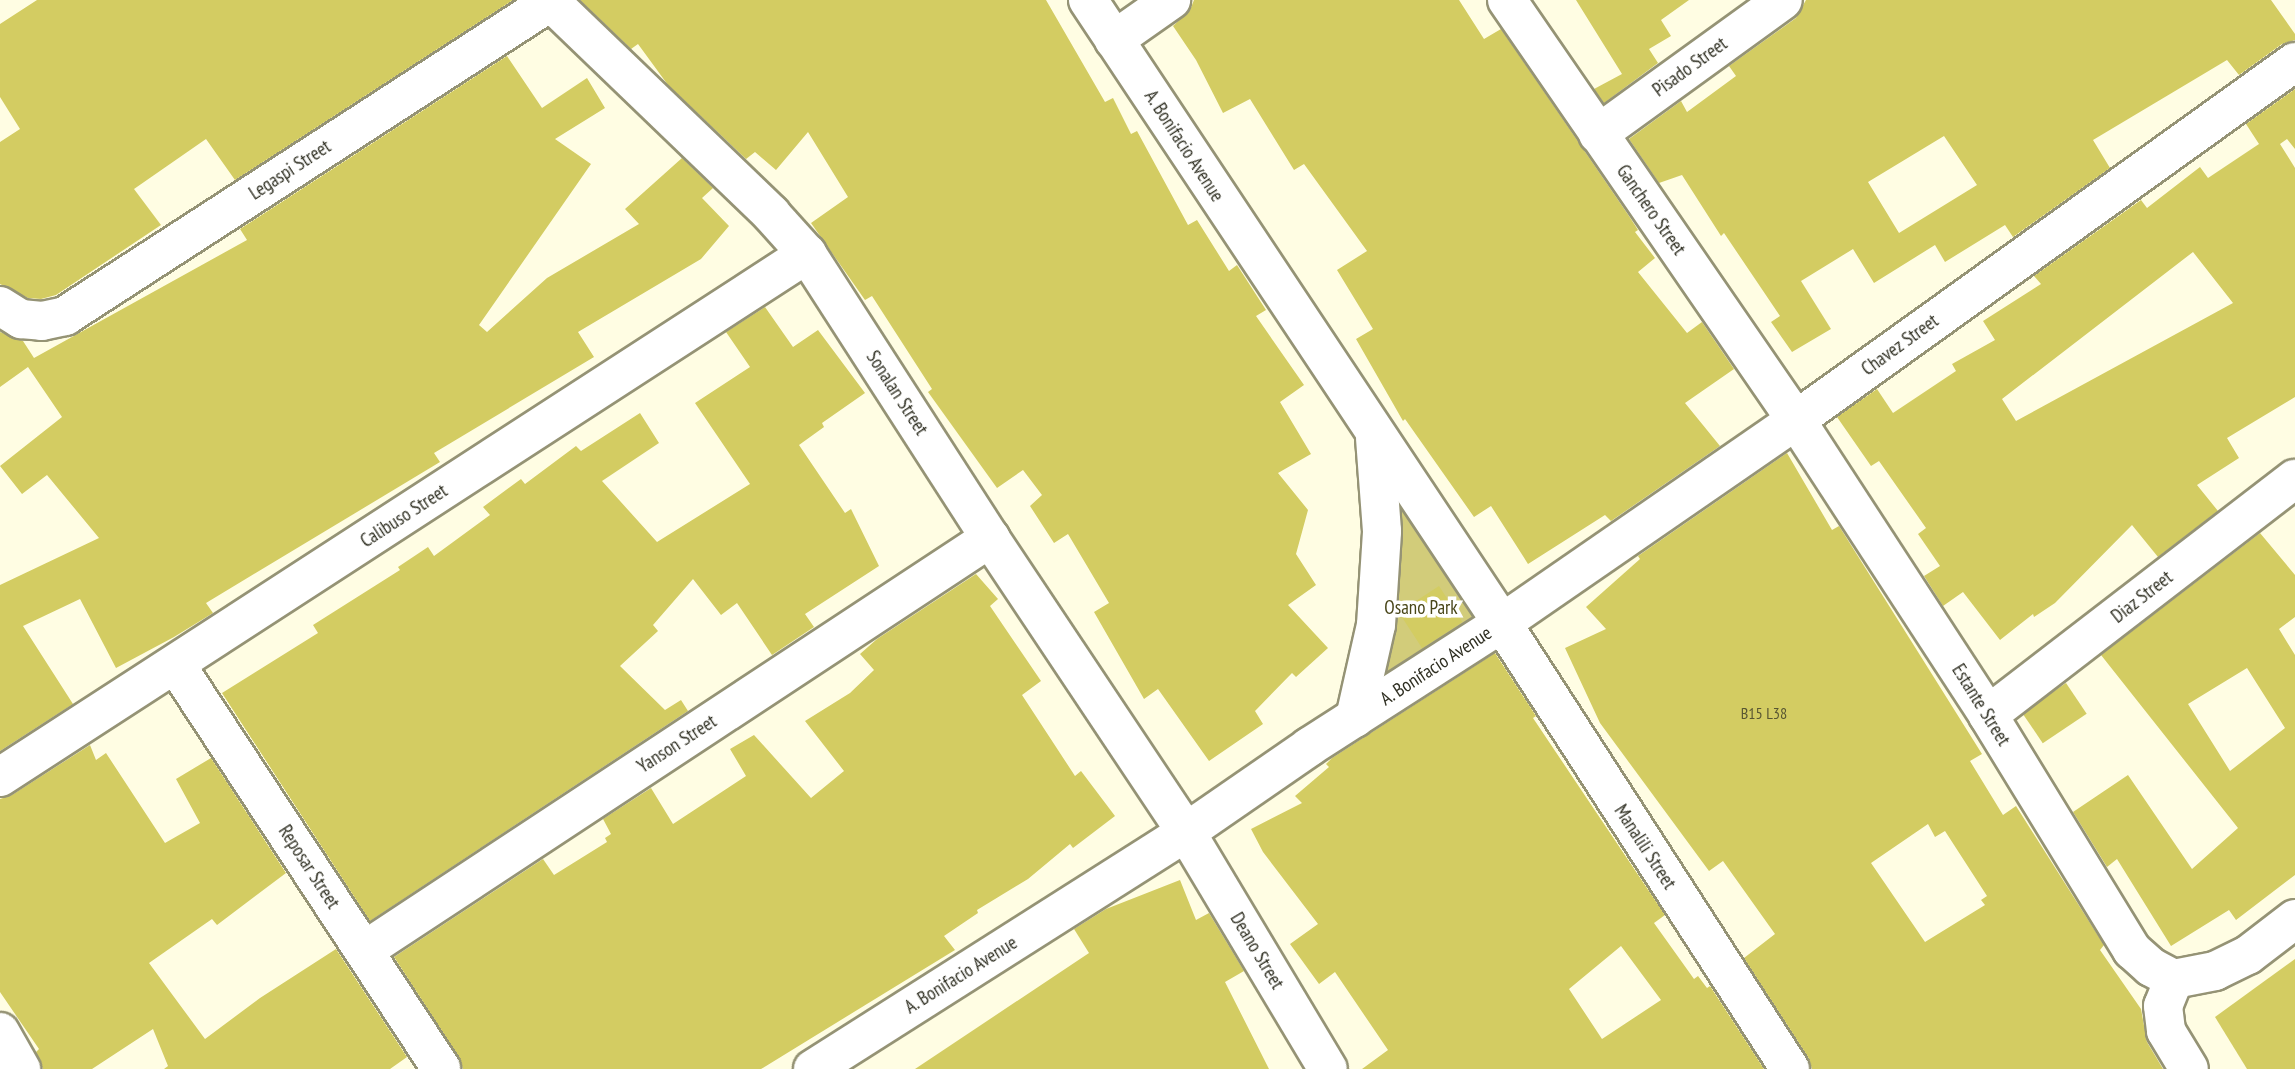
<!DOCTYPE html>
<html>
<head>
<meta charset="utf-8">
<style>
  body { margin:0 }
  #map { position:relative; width:2295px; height:1069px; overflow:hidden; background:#fffde3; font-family:"PT Sans Narrow",sans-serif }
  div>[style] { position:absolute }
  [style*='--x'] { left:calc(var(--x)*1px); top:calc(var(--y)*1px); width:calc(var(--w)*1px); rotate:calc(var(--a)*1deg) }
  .green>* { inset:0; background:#d2cc7a }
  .building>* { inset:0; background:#d3cc62; transform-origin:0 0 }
  .roads { filter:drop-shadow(2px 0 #959375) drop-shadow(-2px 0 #959375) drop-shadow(0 2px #959375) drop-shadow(0 -2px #959375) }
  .minor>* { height:38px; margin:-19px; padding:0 19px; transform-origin:19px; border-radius:19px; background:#fff }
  span { translate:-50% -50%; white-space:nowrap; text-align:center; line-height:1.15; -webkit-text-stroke:7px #fff; paint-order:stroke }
  .number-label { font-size:16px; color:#585632 }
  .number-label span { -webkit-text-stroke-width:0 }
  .street-label { font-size:19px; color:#2f2f22 }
  .park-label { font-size:19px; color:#484518 }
</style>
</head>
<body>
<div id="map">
  <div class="green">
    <div style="clip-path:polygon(1386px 478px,1479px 621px,1375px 686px)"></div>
  </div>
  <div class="building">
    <div style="clip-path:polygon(37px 0,513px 0,235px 180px,206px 139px,134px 189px,161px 225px,56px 295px,41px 299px,28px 298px,0 284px,0 142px,20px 129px,0 97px,0 24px)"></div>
    <div style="clip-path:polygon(580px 0,1046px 0,1105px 102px,1113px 98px,1131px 134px,1137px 131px,1188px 225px,1197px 220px,1229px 271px,1237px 265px,1266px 310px,1256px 316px,1304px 385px,1280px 402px,1311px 454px,1278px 473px,1308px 510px,1296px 554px,1316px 585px,1288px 605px,1328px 648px,1296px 677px,1292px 673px,1255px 711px,1263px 724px,1209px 761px,1158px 689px,1144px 699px,1094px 612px,1109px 603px,1068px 534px,1054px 543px,1030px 506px,1042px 495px,1023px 470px,997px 488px,928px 392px,932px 389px,872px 296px,865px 300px,811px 223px,848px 197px,808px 132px,776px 170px,755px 152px,746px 159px,668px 85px,638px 44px,631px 49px)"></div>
    <div style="clip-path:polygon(1194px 0,1459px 0,1484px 39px,1501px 29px,1629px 216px,1638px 230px,1635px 232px,1655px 258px,1638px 272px,1687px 333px,1702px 322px,1734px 369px,1685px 403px,1720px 446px,1611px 521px,1605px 515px,1528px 564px,1491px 506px,1474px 517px,1405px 419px,1403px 421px,1356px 339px,1373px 329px,1337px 270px,1367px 251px,1304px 164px,1294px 170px,1250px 99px,1223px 113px,1196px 60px,1173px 26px,1190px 10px)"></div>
    <div style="clip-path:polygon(1576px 0,1689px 0,1661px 20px,1671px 36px,1649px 49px,1658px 63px,1604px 103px,1594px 89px,1622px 74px)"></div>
    <div style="clip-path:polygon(evenodd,1806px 0,2271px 0,2295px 34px,2295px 40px,2282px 44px,2239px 75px,2227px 60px,2093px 140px,2110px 168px,2013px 237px,2005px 225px,1945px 262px,1935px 245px,1874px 283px,1853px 249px,1801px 281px,1831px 329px,1792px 352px,1771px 322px,1780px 316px,1724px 233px,1721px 236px,1682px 175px,1659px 183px,1629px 139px,1681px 101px,1687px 112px,1736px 76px,1729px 66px,1796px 18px,1806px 0,1944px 136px,1977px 185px,1899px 233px,1868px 182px,1944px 136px)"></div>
    <div style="clip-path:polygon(507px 56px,542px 108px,587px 78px,605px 108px,555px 139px,591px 164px,479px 325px,487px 332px,547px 278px,639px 224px,625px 209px,682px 158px,713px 188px,702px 198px,729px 226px,701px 259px,578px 332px,594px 357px,434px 453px,440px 462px,206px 603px,213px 613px,174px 637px,116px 668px,80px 599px,23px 626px,73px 704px,0 751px,0 585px,99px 538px,47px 475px,22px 494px,0 466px,62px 417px,28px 367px,0 387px,0 332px,23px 341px,34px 358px,247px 240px,240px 229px)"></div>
    <div style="clip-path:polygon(evenodd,2295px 89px,2295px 149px,2287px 139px,2280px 144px,2295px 168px,2295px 397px,2227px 438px,2239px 458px,2197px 485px,2218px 511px,2158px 557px,2132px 525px,2055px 603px,2034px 617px,2033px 614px,2000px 640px,1963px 592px,1943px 606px,1924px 576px,1940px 566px,1918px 534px,1926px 528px,1879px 461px,1871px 466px,1837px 417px,1877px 389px,1893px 413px,1956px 371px,1952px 364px,1995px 340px,1983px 321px,2041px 284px,2034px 276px,2141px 200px,2147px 208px,2200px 167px,2208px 178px,2259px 144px,2246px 124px,2295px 89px,2193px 252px,2233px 303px,2016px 421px,2002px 399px,2193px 252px)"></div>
    <div style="clip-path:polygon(765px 307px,793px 347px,818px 330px,865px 393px,822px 423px,824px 427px,799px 445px,845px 513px,851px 509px,879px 566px,805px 614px,814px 627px,772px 655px,737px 603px,721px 615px,693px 579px,653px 625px,658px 631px,620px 666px,665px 710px,681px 700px,688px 711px,370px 921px,222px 693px,318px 633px,313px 625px,400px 570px,398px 567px,428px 547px,434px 556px,490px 515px,483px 507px,521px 479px,525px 484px,576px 446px,581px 451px,640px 413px,659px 443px,602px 481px,657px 542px,750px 484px,695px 403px,750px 367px,726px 332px)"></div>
    <div style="clip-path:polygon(evenodd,1787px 453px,1832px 530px,1839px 526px,1982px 754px,1970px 761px,2003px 815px,2016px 806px,2104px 945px,2100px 950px,2141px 1009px,2147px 1042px,2163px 1069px,1812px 1069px,1808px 1057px,1744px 958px,1775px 934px,1723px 861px,1709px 871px,1600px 723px,1565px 648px,1606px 629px,1586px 607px,1640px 559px,1638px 556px,1787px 453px,1928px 824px,1935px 837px,1945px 831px,1987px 896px,1981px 900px,1985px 905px,1925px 942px,1871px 863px,1928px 824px)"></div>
    <div style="clip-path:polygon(evenodd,2260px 533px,2295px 575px,2295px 617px,2279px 629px,2295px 655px,2295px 875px,2236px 920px,2229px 910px,2171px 946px,2117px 859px,2107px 867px,2073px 812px,2128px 775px,2192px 869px,2238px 828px,2101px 655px,2260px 533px,2247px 668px,2285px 728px,2230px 771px,2188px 704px,2247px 668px)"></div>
    <div style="clip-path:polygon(976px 574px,998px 599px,990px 606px,1041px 681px,1022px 695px,1075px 776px,1081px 771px,1115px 816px,1073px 848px,1070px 844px,1028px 879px,977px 910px,978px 913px,944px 936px,955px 950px,761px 1069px,463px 1069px,459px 1057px,394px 957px,543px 859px,554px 875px,607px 842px,605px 838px,611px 834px,603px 819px,651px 788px,673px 824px,746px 776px,730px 749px,754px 735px,811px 798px,844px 771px,805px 721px,850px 693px,874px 670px,860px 654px,877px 639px)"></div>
    <div style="left:1439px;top:586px;width:43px;height:48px;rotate:57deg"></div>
    <div style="clip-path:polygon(evenodd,1495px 653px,1536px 716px,1533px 718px,1665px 915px,1654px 923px,1694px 979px,1698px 976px,1707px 988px,1710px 986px,1764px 1069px,1362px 1069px,1388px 1050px,1335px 972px,1319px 984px,1290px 944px,1318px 924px,1263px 852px,1251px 829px,1302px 803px,1295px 796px,1329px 767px,1326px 764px,1332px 758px,1495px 653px,1621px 946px,1661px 1000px,1602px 1039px,1569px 989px,1621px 946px)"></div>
    <div style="left:2066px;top:683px;width:37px;height:53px;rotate:56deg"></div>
    <div style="clip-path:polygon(90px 745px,96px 760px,106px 753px,165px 843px,200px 823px,176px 779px,211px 758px,286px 873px,217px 925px,212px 919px,149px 963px,205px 1039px,260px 998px,336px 949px,407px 1057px,390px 1069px,164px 1069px,168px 1066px,153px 1029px,92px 1069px,43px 1069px,36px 1052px,39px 1049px,0 992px,0 799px,12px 795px)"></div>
    <div style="clip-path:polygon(1180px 880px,1196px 920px,1209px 913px,1244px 971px,1225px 982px,1269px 1069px,915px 1069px,1089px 953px,1074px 929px,1106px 909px)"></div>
    <div style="clip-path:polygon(2295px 959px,2295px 1069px,2247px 1069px,2215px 1017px)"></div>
  </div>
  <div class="roads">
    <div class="minor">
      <div style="--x:1088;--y:0;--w:748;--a:56.39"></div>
      <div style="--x:1502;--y:623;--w:531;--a:57.15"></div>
      <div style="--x:1507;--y:0;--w:510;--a:55.47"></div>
      <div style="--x:1796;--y:420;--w:352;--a:56.9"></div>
      <div style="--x:1988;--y:715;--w:276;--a:58.5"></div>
      <div style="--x:2132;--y:950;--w:25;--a:42"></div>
      <div style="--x:2151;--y:967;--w:26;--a:28"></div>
      <div style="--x:550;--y:1;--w:307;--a:43.9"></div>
      <div style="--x:771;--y:214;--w:54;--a:48"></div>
      <div style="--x:807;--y:254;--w:338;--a:57.2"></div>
      <div style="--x:990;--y:538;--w:353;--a:56.3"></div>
      <div style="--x:1186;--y:832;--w:276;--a:59.1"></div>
      <div style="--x:1114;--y:40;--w:70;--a:-35.1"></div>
      <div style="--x:1598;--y:134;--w:228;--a:-35.9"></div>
      <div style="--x:0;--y:306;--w:25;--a:32"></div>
      <div style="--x:21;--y:319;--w:21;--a:5"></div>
      <div style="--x:42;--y:321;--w:24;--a:-12"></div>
      <div style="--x:65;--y:316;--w:581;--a:-32.92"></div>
      <div style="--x:176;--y:665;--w:483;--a:56.7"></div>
      <div style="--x:1988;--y:715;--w:387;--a:-37.6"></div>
      <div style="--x:1355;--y:718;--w:95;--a:-77.3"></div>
      <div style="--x:1376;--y:625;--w:94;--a:-86.3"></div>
      <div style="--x:1382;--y:531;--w:93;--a:-94.3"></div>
      <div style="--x:0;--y:777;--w:962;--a:-32.95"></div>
      <div style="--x:365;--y:950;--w:749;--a:-33.39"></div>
      <div style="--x:2174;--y:979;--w:42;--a:-11"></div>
      <div style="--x:2215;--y:971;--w:37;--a:-26"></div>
      <div style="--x:2248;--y:955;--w:59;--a:-37.5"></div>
      <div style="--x:2174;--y:979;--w:29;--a:112"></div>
      <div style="--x:2163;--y:1006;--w:25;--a:83"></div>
      <div style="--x:2166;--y:1031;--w:44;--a:58.8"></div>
      <div style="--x:0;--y:1032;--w:43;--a:60.4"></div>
      <div style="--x:813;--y:1069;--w:442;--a:-32.4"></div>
      <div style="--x:1186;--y:832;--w:150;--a:-34.6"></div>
      <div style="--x:1309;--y:747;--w:229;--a:-32.7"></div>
      <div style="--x:1502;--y:623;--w:357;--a:-34.6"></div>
      <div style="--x:1796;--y:420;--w:614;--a:-35.66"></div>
    </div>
  </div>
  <div class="number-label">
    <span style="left:1764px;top:713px">B15 L38</span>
  </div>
  <div class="street-label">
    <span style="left:1690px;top:67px;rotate:-36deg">Pisado Street</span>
    <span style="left:1184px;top:146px;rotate:57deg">A. Bonifacio Avenue</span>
    <span style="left:290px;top:170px;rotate:-33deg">Legaspi Street</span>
    <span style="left:1651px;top:210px;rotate:55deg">Ganchero Street</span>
    <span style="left:1900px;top:345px;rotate:-36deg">Chavez Street</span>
    <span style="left:897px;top:393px;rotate:57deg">Sonalan Street</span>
    <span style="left:404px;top:516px;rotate:-33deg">Calibuso Street</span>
    <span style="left:2142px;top:597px;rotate:-38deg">Diaz Street</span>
    <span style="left:1436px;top:666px;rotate:-33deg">A. Bonifacio Avenue</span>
    <span style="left:1981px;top:705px;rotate:58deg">Estante Street</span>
    <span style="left:677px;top:744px;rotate:-33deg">Yanson Street</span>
    <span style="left:1645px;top:847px;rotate:57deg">Manalili Street</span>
    <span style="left:309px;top:867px;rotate:57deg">Reposar Street</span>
    <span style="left:1257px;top:951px;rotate:59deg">Deano Street</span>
    <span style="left:961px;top:975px;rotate:-32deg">A. Bonifacio Avenue</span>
  </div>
  <div class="park-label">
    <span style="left:1421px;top:608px">Osano Park</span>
  </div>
</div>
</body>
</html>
